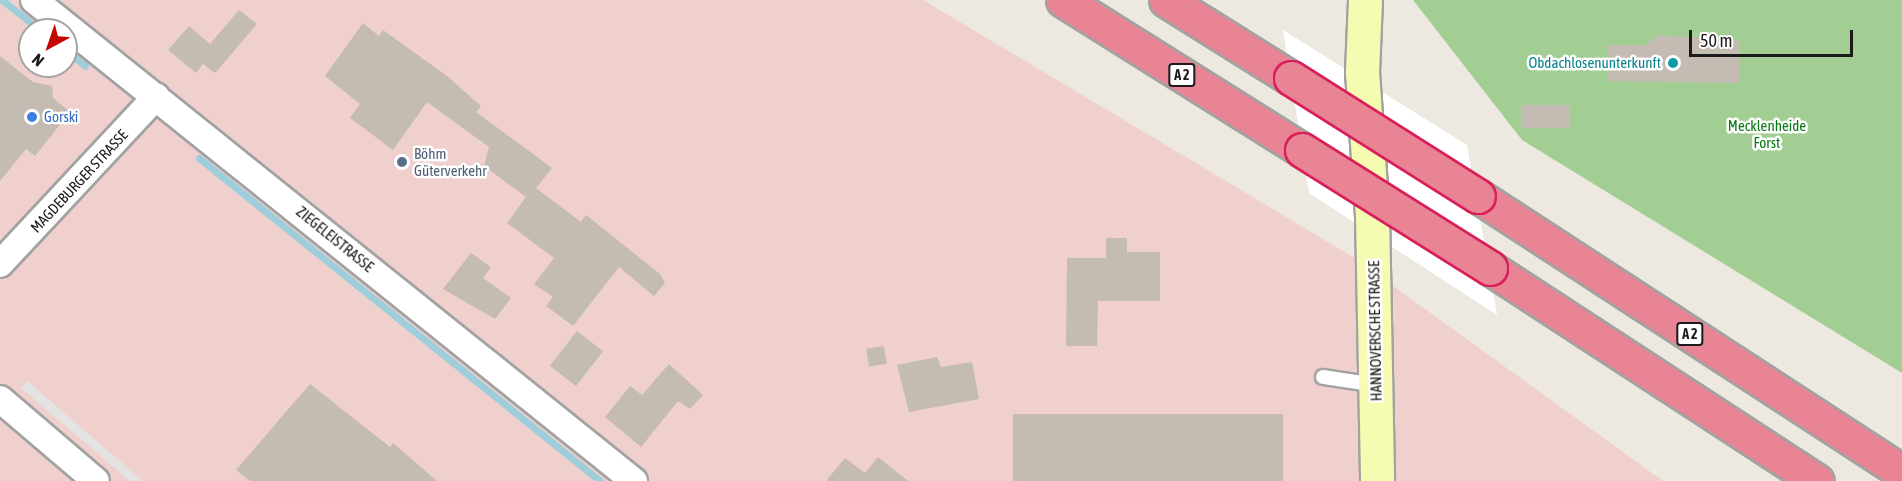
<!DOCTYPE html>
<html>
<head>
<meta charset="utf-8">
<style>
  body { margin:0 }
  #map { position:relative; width:1902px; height:481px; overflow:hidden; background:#ede9e0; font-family:"Asap Condensed",sans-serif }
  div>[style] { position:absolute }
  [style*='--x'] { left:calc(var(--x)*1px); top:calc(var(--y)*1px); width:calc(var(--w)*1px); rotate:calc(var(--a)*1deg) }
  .commercial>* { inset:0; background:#efd0cd }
  .forest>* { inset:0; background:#a3ce93 }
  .parking>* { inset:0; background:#e3e3e3 }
  .pier>* { inset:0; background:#fff }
  .stream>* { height:7px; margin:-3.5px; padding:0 3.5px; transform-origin:3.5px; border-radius:3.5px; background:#9ecddc }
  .building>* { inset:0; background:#c4bbb3; transform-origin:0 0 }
  .roads { filter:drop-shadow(2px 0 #a2a2a2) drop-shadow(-2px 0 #a2a2a2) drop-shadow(0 2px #a2a2a2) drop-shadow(0 -2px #a2a2a2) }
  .service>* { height:14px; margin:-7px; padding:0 7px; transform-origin:7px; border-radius:7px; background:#fff }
  .minor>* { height:26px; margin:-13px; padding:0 13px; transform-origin:13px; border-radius:13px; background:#fff }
  .secondary>* { height:33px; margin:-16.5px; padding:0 16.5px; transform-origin:16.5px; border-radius:16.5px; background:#f5fbb0 }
  .motorway>* { height:33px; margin:-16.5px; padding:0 16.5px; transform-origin:16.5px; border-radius:16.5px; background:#e88494 }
  .bridges { filter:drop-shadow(2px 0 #d91f5a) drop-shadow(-2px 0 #d91f5a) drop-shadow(0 2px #d91f5a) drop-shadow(0 -2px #d91f5a) }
  .motorway-bridge>* { height:33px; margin:-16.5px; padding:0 16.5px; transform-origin:16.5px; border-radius:16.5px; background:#e88494 }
  .dots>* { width:16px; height:16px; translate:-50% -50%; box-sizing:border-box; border:3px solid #fff; border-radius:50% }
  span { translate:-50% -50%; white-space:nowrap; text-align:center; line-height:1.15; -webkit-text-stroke:5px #fff; paint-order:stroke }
  .shield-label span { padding:2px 4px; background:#fff; border:2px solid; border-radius:4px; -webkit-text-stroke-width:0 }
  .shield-label { font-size:14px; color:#1b1b1b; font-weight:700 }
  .culture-label { font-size:15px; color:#0d838f }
  .right { translate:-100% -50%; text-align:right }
  .shop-label { font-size:15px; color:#366cbe }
  .left { translate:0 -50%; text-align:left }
  .park-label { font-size:15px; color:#087914 }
  .service-label { font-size:15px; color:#4e5e75 }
  .street-label { font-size:15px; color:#1b1b1b }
  .north { position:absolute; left:18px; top:18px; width:60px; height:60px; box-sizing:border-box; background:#fff; border:2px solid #a4a4a4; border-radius:50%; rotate:220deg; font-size:16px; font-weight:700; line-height:24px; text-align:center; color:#1b1b1b }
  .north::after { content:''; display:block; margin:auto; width:21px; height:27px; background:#c50500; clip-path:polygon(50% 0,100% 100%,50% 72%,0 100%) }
  .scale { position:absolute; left:1689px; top:30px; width:164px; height:27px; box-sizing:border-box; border:3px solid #1b1b1b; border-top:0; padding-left:8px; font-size:18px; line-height:21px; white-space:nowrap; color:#1b1b1b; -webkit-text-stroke:4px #fff; paint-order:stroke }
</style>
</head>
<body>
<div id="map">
  <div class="commercial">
    <div style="clip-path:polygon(evenodd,0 0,923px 0,1353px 257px,1663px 481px,0 481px,0 0,30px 30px,66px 30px,66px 66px,30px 66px,30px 30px)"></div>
  </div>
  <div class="forest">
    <div style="clip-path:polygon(1413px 0,1902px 0,1902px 373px,1522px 140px)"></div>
  </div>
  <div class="parking">
    <div style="clip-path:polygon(27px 381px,143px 481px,130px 481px,21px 388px)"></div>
  </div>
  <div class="pier">
    <div style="clip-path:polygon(1283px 30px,1467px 145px,1497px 315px,1309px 193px)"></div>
  </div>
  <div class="stream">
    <div style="--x:2;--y:0;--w:48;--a:38.3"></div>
    <div style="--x:66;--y:51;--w:24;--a:38"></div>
    <div style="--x:199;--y:158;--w:515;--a:38.85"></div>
  </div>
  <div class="building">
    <div style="clip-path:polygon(239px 10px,257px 24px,215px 73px,203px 64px,196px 73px,168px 50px,189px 26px,210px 44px)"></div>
    <div style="clip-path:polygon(363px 23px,379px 36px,383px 30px,447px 76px,481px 106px,476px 112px,552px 168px,536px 188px,581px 222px,586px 215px,660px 274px,665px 283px,654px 296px,619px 267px,573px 326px,546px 306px,553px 297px,534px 284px,554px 258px,507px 223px,526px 197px,484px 166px,489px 147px,427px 102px,393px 150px,350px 118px,360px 104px,325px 76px)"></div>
    <div style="clip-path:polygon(1657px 35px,1739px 41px,1740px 83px,1607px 81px,1607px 45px,1646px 45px)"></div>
    <div style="clip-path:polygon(0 56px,33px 82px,52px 86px,53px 98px,70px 112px,35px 156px,26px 149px,0 181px)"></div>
    <div style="left:1521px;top:105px;width:49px;height:23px"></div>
    <div style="clip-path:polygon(1106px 238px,1127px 238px,1127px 252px,1160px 252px,1160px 301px,1098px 301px,1097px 346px,1066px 346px,1067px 258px,1106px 258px)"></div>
    <div style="clip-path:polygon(471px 253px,491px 267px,483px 278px,511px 298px,495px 319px,443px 289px)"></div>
    <div style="left:577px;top:331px;width:33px;height:44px;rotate:38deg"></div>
    <div style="left:884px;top:346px;width:18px;height:18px;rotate:81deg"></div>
    <div style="clip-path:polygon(937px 357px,941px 367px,972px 362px,979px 399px,909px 412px,897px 365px)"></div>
    <div style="clip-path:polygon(669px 364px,703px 395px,690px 409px,678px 401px,641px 447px,605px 417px,630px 386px,642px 395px)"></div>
    <div style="clip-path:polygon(310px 384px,390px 447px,393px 443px,437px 481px,250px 481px,236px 470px)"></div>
    <div style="left:1013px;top:414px;width:270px;height:67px"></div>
    <div style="clip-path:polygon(878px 457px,908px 481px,826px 481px,845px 458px,865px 473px)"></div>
  </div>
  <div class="roads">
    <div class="service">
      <div style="--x:1323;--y:377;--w:54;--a:8.6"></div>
    </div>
    <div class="minor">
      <div style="--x:34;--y:0;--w:769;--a:38.72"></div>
      <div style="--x:0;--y:264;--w:229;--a:-47"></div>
      <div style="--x:0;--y:399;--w:126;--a:40.5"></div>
    </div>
    <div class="secondary">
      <div style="--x:1365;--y:0;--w:72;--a:92.4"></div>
      <div style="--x:1362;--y:72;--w:142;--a:86"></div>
      <div style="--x:1372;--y:214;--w:267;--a:88.9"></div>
    </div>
    <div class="motorway">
      <div style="--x:1063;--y:0;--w:282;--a:32.1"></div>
      <div style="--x:1166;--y:0;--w:147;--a:32"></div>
      <div style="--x:1478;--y:196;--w:506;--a:33.06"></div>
      <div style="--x:1490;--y:268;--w:390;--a:33.1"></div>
    </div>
  </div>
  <div class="bridges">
    <div class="motorway-bridge">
      <div style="--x:1291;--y:78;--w:221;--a:32.3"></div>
      <div style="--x:1302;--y:150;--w:222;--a:32.1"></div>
    </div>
  </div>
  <div class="dots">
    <div style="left:1673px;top:63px;background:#0f9aa8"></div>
    <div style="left:32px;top:117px;background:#3f7fe0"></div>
    <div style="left:402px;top:162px;background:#5c6f8a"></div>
  </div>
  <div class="shield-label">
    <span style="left:1182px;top:75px">A 2</span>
    <span style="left:1690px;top:334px">A 2</span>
  </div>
  <div class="culture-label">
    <span class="right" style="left:1661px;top:63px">Obdachlosenunterkunft</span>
  </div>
  <div class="shop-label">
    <span class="left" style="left:44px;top:117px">Gorski</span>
  </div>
  <div class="park-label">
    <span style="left:1767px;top:134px">Mecklenheide<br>Forst</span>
  </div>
  <div class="service-label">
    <span class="left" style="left:414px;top:162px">Böhm<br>Güterverkehr</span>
  </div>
  <div class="street-label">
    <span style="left:79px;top:181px;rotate:-47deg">MAGDEBURGER STRASSE</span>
    <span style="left:335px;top:239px;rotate:39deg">ZIEGELEISTRASSE</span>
    <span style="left:1375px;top:331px;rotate:-91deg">HANNOVERSCHE STRASSE</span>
  </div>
  <div class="north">N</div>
  <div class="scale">50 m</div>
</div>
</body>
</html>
